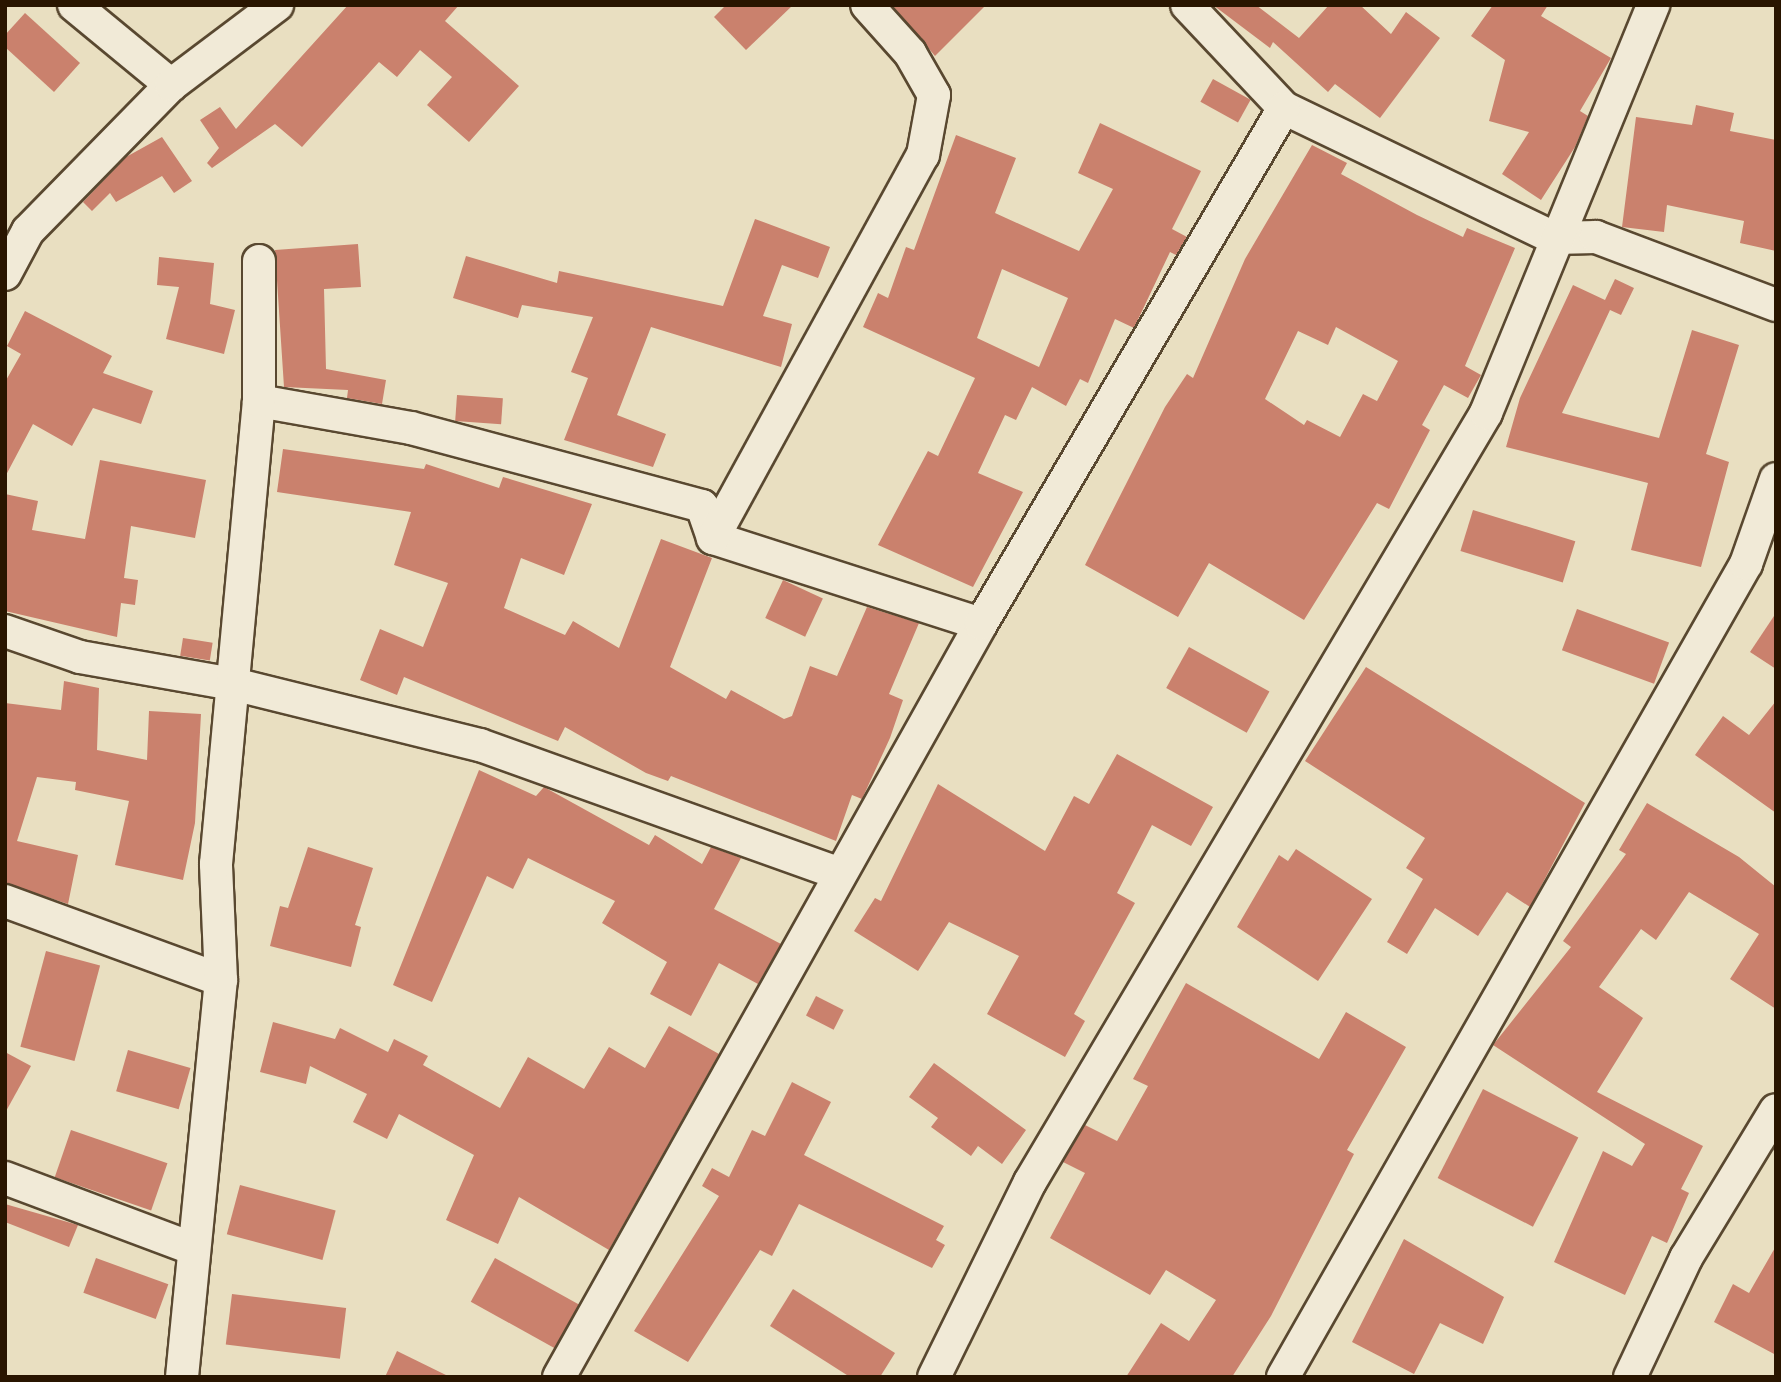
<!DOCTYPE html>
<html>
<head>
<meta charset="utf-8">
<style>
  body { margin:0 }
  #map { position:relative; width:1781px; height:1382px; overflow:hidden; background:#e9dfc1; font-family:"EB Garamond",serif }
  div>[style] { position:absolute }
  [style*='--x'] { left:calc(var(--x)*1px); top:calc(var(--y)*1px); width:calc(var(--w)*1px); rotate:calc(var(--a)*1deg) }
  .building>* { inset:0; background:#ca816d; transform-origin:0 0 }
  .roads { filter:drop-shadow(2px 0 #594830) drop-shadow(-2px 0 #594830) drop-shadow(0 2px #594830) drop-shadow(0 -2px #594830) }
  .street>* { height:32px; margin:-16px; padding:0 16px; transform-origin:16px; border-radius:16px; background:#f1ead7 }
  span { translate:-50% -50%; white-space:nowrap; text-align:center; line-height:1.15; -webkit-text-stroke:5px #f1ead7; paint-order:stroke }
  .frame { position:absolute; inset:0; border:7px solid #291500; pointer-events:none }
</style>
</head>
<body>
<div id="map">
  <div class="building">
    <div style="clip-path:polygon(348px 5px,459px 5px,445px 21px,519px 86px,469px 142px,427px 105px,452px 77px,420px 50px,397px 77px,379px 62px,302px 147px,275px 124px,212px 168px,207px 163px,219px 148px,200px 120px,220px 107px,236px 129px)"></div>
    <div style="clip-path:polygon(726px 5px,793px 5px,746px 50px,714px 17px)"></div>
    <div style="clip-path:polygon(892px 5px,986px 5px,935px 56px)"></div>
    <div style="clip-path:polygon(1213px 5px,1256px 5px,1299px 38px,1329px 5px,1360px 5px,1391px 34px,1406px 12px,1440px 38px,1380px 118px,1335px 84px,1328px 92px,1273px 42px,1270px 48px)"></div>
    <div style="clip-path:polygon(1493px 5px,1548px 5px,1541px 16px,1611px 58px,1580px 111px,1588px 116px,1575px 147px,1541px 200px,1502px 174px,1529px 132px,1489px 121px,1505px 60px,1471px 36px)"></div>
    <div style="clip-path:polygon(25px 13px,80px 63px,54px 92px,5px 47px,5px 35px)"></div>
    <div style="left:1213px;top:79px;width:43px;height:26px;rotate:29deg"></div>
    <div style="clip-path:polygon(1696px 105px,1734px 113px,1730px 131px,1776px 140px,1776px 251px,1740px 243px,1744px 221px,1667px 205px,1664px 232px,1622px 227px,1636px 117px,1692px 125px)"></div>
    <div style="clip-path:polygon(evenodd,1100px 123px,1201px 171px,1172px 229px,1187px 237px,1176px 255px,1170px 252px,1134px 328px,1115px 319px,1088px 383px,1080px 379px,1066px 406px,1032px 387px,1016px 420px,1005px 415px,978px 473px,1023px 492px,973px 587px,878px 545px,928px 451px,938px 456px,975px 378px,863px 327px,878px 293px,888px 298px,906px 247px,914px 250px,956px 135px,1016px 158px,995px 213px,1079px 251px,1113px 189px,1078px 173px,1100px 123px,1002px 269px,1068px 298px,1039px 367px,977px 338px,1002px 269px)"></div>
    <div style="clip-path:polygon(162px 137px,192px 181px,174px 193px,162px 176px,116px 202px,110px 193px,92px 211px,83px 202px,126px 157px)"></div>
    <div style="clip-path:polygon(evenodd,1312px 145px,1347px 163px,1341px 174px,1417px 215px,1463px 237px,1467px 228px,1515px 248px,1465px 366px,1481px 375px,1468px 398px,1444px 385px,1422px 425px,1430px 430px,1389px 509px,1377px 503px,1304px 620px,1209px 563px,1178px 617px,1085px 565px,1165px 407px,1187px 374px,1193px 378px,1245px 259px,1312px 145px,1336px 327px,1398px 361px,1377px 401px,1363px 394px,1340px 437px,1307px 420px,1304px 425px,1265px 399px,1298px 331px,1328px 345px,1336px 327px)"></div>
    <div style="clip-path:polygon(755px 219px,830px 247px,818px 278px,782px 265px,763px 316px,792px 324px,781px 367px,651px 327px,617px 415px,666px 434px,653px 467px,564px 440px,588px 378px,571px 372px,593px 317px,522px 305px,518px 318px,453px 298px,466px 256px,557px 283px,559px 271px,723px 306px)"></div>
    <div style="clip-path:polygon(358px 244px,361px 287px,324px 289px,326px 369px,386px 380px,382px 404px,347px 398px,348px 390px,284px 387px,275px 250px)"></div>
    <div style="clip-path:polygon(159px 257px,214px 263px,210px 304px,235px 310px,224px 354px,166px 339px,179px 287px,157px 285px)"></div>
    <div style="clip-path:polygon(1615px 279px,1634px 288px,1621px 315px,1610px 310px,1562px 413px,1659px 438px,1692px 330px,1739px 345px,1706px 454px,1729px 462px,1701px 567px,1631px 550px,1648px 483px,1506px 447px,1520px 398px,1573px 285px,1605px 300px)"></div>
    <div style="clip-path:polygon(25px 311px,112px 356px,103px 373px,153px 391px,141px 424px,93px 408px,72px 446px,33px 424px,5px 477px,5px 382px,21px 354px,7px 346px)"></div>
    <div style="left:457px;top:395px;width:46px;height:26px;rotate:4deg"></div>
    <div style="clip-path:polygon(283px 449px,424px 469px,426px 464px,499px 488px,503px 477px,592px 504px,564px 575px,521px 558px,504px 608px,565px 635px,573px 621px,619px 648px,661px 539px,712px 558px,670px 667px,726px 699px,731px 690px,784px 719px,792px 716px,810px 666px,837px 676px,867px 607px,919px 623px,889px 694px,903px 700px,890px 738px,862px 799px,852px 795px,836px 841px,671px 776px,668px 781px,646px 773px,565px 727px,558px 741px,404px 677px,397px 695px,360px 680px,380px 629px,423px 647px,448px 583px,394px 565px,411px 512px,277px 492px)"></div>
    <div style="clip-path:polygon(100px 460px,206px 480px,195px 538px,131px 526px,124px 578px,138px 580px,135px 605px,121px 603px,117px 637px,5px 611px,5px 494px,38px 501px,32px 530px,85px 539px)"></div>
    <div style="left:1473px;top:510px;width:107px;height:43px;rotate:17deg"></div>
    <div style="left:783px;top:580px;width:44px;height:42px;rotate:25deg"></div>
    <div style="left:1577px;top:609px;width:98px;height:44px;rotate:20deg"></div>
    <div style="clip-path:polygon(1776px 613px,1776px 669px,1750px 652px)"></div>
    <div style="left:183px;top:638px;width:30px;height:18px;rotate:9deg"></div>
    <div style="left:1189px;top:647px;width:92px;height:47px;rotate:29deg"></div>
    <div style="clip-path:polygon(1366px 667px,1585px 803px,1530px 907px,1507px 892px,1478px 936px,1435px 908px,1407px 954px,1387px 942px,1423px 879px,1406px 868px,1425px 838px,1305px 761px)"></div>
    <div style="clip-path:polygon(64px 681px,99px 688px,97px 750px,147px 760px,149px 711px,201px 714px,195px 823px,183px 880px,115px 865px,129px 801px,75px 790px,76px 782px,37px 777px,17px 841px,78px 855px,68px 904px,5px 883px,5px 703px,61px 710px)"></div>
    <div style="clip-path:polygon(1776px 701px,1776px 813px,1695px 755px,1723px 716px,1749px 735px)"></div>
    <div style="clip-path:polygon(1117px 754px,1213px 807px,1191px 846px,1152px 825px,1117px 893px,1135px 903px,1074px 1014px,1085px 1021px,1065px 1057px,987px 1014px,1019px 956px,949px 922px,918px 971px,854px 931px,875px 898px,881px 901px,938px 784px,1045px 851px,1074px 796px,1089px 804px)"></div>
    <div style="clip-path:polygon(479px 770px,536px 796px,544px 787px,649px 845px,655px 835px,702px 864px,711px 847px,741px 858px,714px 909px,781px 944px,758px 984px,719px 963px,691px 1016px,650px 994px,667px 962px,602px 923px,615px 901px,528px 858px,513px 889px,487px 876px,432px 1002px,393px 985px)"></div>
    <div style="clip-path:polygon(1647px 803px,1739px 857px,1776px 887px,1776px 1009px,1730px 979px,1759px 934px,1689px 892px,1656px 940px,1641px 929px,1599px 987px,1643px 1018px,1597px 1092px,1703px 1146px,1681px 1189px,1689px 1193px,1667px 1243px,1652px 1236px,1625px 1295px,1554px 1262px,1603px 1151px,1632px 1166px,1645px 1144px,1493px 1045px,1571px 947px,1563px 941px,1626px 854px,1619px 850px)"></div>
    <div style="clip-path:polygon(308px 847px,373px 868px,355px 925px,361px 927px,351px 967px,270px 946px,280px 906px,288px 908px)"></div>
    <div style="clip-path:polygon(1296px 849px,1372px 899px,1318px 981px,1237px 927px,1279px 855px,1288px 861px)"></div>
    <div style="left:46px;top:951px;width:56px;height:99px;rotate:15deg"></div>
    <div style="clip-path:polygon(1186px 983px,1319px 1059px,1346px 1012px,1406px 1047px,1347px 1150px,1354px 1154px,1271px 1316px,1232px 1377px,1126px 1377px,1161px 1323px,1189px 1341px,1216px 1300px,1166px 1270px,1150px 1295px,1050px 1238px,1085px 1173px,1063px 1162px,1085px 1125px,1117px 1141px,1148px 1086px,1133px 1079px)"></div>
    <div style="left:816px;top:996px;width:31px;height:22px;rotate:27deg"></div>
    <div style="clip-path:polygon(273px 1022px,335px 1039px,340px 1028px,388px 1052px,394px 1039px,428px 1056px,423px 1065px,500px 1108px,528px 1057px,584px 1089px,609px 1047px,645px 1068px,669px 1026px,719px 1054px,609px 1250px,519px 1197px,498px 1244px,446px 1220px,474px 1155px,399px 1114px,387px 1139px,353px 1122px,367px 1094px,310px 1066px,306px 1084px,260px 1072px)"></div>
    <div style="left:128px;top:1050px;width:65px;height:43px;rotate:16deg"></div>
    <div style="clip-path:polygon(5px 1052px,31px 1066px,5px 1113px)"></div>
    <div style="clip-path:polygon(934px 1063px,1026px 1130px,1002px 1164px,978px 1146px,971px 1156px,931px 1127px,938px 1118px,909px 1097px)"></div>
    <div style="clip-path:polygon(792px 1082px,831px 1102px,804px 1155px,944px 1226px,936px 1240px,945px 1245px,932px 1268px,799px 1204px,772px 1256px,760px 1250px,688px 1362px,634px 1331px,719px 1196px,702px 1186px,712px 1168px,729px 1177px,752px 1130px,765px 1136px)"></div>
    <div style="left:1483px;top:1089px;width:107px;height:100px;rotate:27deg"></div>
    <div style="left:71px;top:1130px;width:102px;height:50px;rotate:19deg"></div>
    <div style="left:240px;top:1185px;width:99px;height:51px;rotate:15deg"></div>
    <div style="clip-path:polygon(5px 1204px,78px 1225px,69px 1247px,5px 1222px)"></div>
    <div style="clip-path:polygon(1404px 1239px,1504px 1297px,1483px 1344px,1440px 1323px,1414px 1374px,1352px 1342px)"></div>
    <div style="clip-path:polygon(1776px 1246px,1776px 1355px,1714px 1322px,1733px 1284px,1749px 1293px)"></div>
    <div style="left:96px;top:1258px;width:77px;height:37px;rotate:20deg"></div>
    <div style="left:495px;top:1258px;width:96px;height:50px;rotate:29deg"></div>
    <div style="clip-path:polygon(793px 1289px,895px 1353px,880px 1377px,850px 1377px,770px 1326px)"></div>
    <div style="left:232px;top:1294px;width:115px;height:51px;rotate:7deg"></div>
    <div style="clip-path:polygon(397px 1351px,450px 1377px,385px 1377px)"></div>
  </div>
  <div class="roads">
    <div class="street">
      <div style="--x:74;--y:5;--w:126;--a:39.5"></div>
      <div style="--x:1187;--y:5;--w:141;--a:46.7"></div>
      <div style="--x:1284;--y:108;--w:300;--a:25.7"></div>
      <div style="--x:1554;--y:238;--w:42;--a:-1.4"></div>
      <div style="--x:1596;--y:237;--w:192;--a:20.7"></div>
      <div style="--x:5;--y:274;--w:49;--a:-61.9"></div>
      <div style="--x:28;--y:231;--w:204;--a:-45.6"></div>
      <div style="--x:171;--y:85;--w:133;--a:-37"></div>
      <div style="--x:259;--y:401;--w:154;--a:10.1"></div>
      <div style="--x:411;--y:428;--w:301;--a:15"></div>
      <div style="--x:702;--y:506;--w:34;--a:71"></div>
      <div style="--x:713;--y:538;--w:281;--a:17.8"></div>
      <div style="--x:713;--y:538;--w:437;--a:-61.3"></div>
      <div style="--x:923;--y:155;--w:61;--a:-79.6"></div>
      <div style="--x:934;--y:95;--w:48;--a:-119.7"></div>
      <div style="--x:910;--y:53;--w:64;--a:-131.9"></div>
      <div style="--x:5;--y:631;--w:79;--a:19.1"></div>
      <div style="--x:80;--y:657;--w:155;--a:10"></div>
      <div style="--x:233;--y:684;--w:254;--a:13.9"></div>
      <div style="--x:480;--y:745;--w:382;--a:19.7"></div>
      <div style="--x:5;--y:901;--w:230;--a:20.1"></div>
      <div style="--x:5;--y:1178;--w:199;--a:20.6"></div>
      <div style="--x:182;--y:1377;--w:399;--a:-84.4"></div>
      <div style="--x:221;--y:980;--w:116;--a:-92.5"></div>
      <div style="--x:216;--y:864;--w:465;--a:-84.7"></div>
      <div style="--x:259;--y:401;--w:140;--a:-90"></div>
      <div style="--x:559;--y:1377;--w:863;--a:-60.73"></div>
      <div style="--x:981;--y:624;--w:598;--a:-59.58"></div>
      <div style="--x:934;--y:1377;--w:217;--a:-63.8"></div>
      <div style="--x:1030;--y:1182;--w:894;--a:-59.33"></div>
      <div style="--x:1486;--y:413;--w:441;--a:-67.7"></div>
      <div style="--x:1283;--y:1377;--w:936;--a:-60.34"></div>
      <div style="--x:1746;--y:564;--w:90;--a:-70.6"></div>
      <div style="--x:1630;--y:1377;--w:132;--a:-64.8"></div>
      <div style="--x:1686;--y:1258;--w:173;--a:-58.7"></div>
    </div>
  </div>
  <div class="frame"></div>
</div>
</body>
</html>
